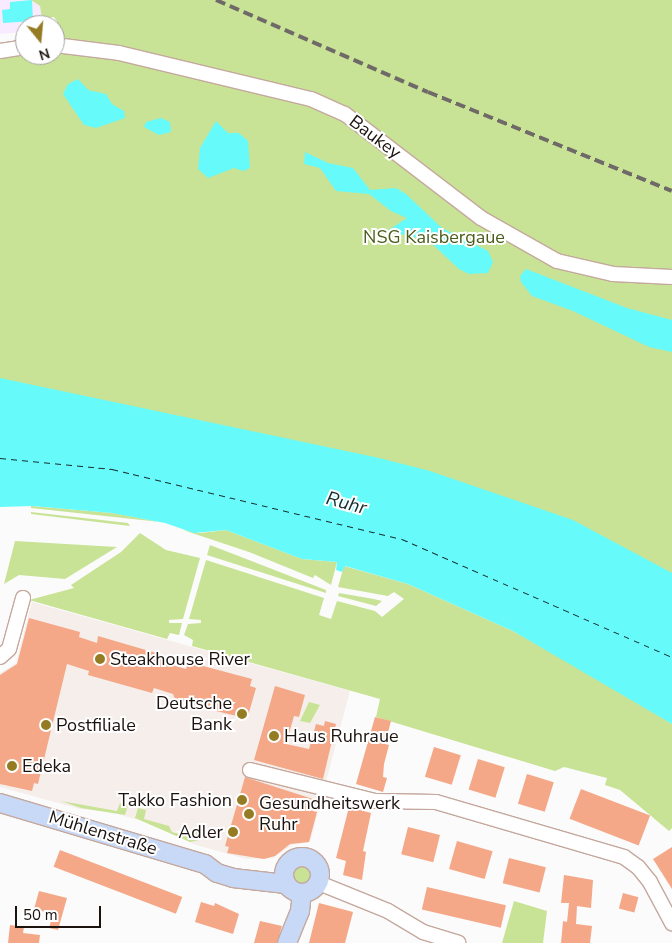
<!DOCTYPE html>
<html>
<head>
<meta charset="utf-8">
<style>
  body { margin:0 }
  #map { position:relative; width:672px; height:943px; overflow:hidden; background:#fbfbfb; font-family:"Nunito Sans",sans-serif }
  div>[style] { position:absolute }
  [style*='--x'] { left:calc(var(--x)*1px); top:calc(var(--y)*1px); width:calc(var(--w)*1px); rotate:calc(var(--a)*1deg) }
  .built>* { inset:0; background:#f6eeea }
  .industrial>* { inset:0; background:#f9ebff }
  .green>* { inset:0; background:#c8e395 }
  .round { border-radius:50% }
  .water>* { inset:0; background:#67fafa }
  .ferry>* { height:1px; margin-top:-0.5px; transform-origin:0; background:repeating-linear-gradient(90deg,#152e2e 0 6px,transparent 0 11px) }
  .building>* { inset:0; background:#f4a888; transform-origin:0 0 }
  .roads { filter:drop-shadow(1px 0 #c4a89d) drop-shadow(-1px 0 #c4a89d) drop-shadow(0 1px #c4a89d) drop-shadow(0 -1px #c4a89d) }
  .minor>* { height:14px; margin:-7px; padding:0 7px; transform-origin:7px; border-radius:7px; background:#fff }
  .major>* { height:18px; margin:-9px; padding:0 9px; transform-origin:9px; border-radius:9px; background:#c8d8f7 }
  .major>.ring { margin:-9px; padding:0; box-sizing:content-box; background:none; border:18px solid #c8d8f7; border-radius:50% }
  .rail>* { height:4px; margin-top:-2px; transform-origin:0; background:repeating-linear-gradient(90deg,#6f6967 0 10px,transparent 0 15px) }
  .dots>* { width:14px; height:14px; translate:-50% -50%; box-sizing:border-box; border:2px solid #fff; border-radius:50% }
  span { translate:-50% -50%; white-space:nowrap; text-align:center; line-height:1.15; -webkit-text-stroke:4px #fff; paint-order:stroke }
  .street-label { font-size:18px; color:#1b120e }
  .park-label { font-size:18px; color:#4a5d1b }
  .poi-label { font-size:18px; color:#1b120e }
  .left { translate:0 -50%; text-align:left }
  .right { translate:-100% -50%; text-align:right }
  .water-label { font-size:19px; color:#152e2e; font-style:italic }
  .north { position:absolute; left:15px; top:15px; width:50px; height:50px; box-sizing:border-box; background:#fff; border:1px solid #a4a09f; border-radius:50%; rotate:163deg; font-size:14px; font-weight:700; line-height:20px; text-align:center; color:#1b120e }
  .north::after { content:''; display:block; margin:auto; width:18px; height:22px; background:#957b23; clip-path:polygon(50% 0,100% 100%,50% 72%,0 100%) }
  .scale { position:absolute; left:15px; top:906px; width:86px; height:22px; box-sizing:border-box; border:2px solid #1b120e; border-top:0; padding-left:6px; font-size:15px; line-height:18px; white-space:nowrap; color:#1b120e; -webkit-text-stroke:4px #fff; paint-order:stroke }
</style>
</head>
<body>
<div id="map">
  <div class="built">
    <div style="clip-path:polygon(32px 602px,350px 691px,310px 842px,292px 845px,273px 858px,246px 859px,193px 844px,159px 826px,111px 812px,80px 809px,0 787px,0 673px,16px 663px)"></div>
  </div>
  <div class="industrial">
    <div style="clip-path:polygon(0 0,31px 0,40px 6px,42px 19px,36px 25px,25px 25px,25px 32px,0 34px)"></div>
  </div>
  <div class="green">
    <div style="clip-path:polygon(31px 0,672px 0,672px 592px,0 400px,0 47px,25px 39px,25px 55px,55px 55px,55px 28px,59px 25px,54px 17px,42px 19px,40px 6px)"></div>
    <div style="clip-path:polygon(31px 506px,113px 513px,160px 522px,31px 508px)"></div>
    <div style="clip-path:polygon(31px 512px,128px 523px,130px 526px,31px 514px)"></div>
    <div style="clip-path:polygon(183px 530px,200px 533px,226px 530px,302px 559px,337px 562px,331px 585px,315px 575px,313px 578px,249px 552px)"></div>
    <div style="clip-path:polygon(140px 533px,166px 550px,200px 558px,183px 619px,169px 620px,169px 623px,182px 623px,179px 635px,170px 633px,167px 639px,29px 600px,74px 588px,71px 585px,121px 552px)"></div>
    <div style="clip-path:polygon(15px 541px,117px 547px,65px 579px,19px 575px,4px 584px)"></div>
    <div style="clip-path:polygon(210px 545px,326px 590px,326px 593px,207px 555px)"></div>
    <div style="clip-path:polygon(206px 560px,324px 598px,319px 615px,331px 619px,337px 601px,375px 611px,382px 617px,404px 599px,394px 592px,388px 596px,338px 587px,344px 566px,408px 584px,513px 631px,590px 674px,672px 724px,672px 828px,669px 831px,620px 790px,605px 785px,607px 778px,564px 767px,555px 771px,376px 717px,380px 699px,192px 646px,193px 640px,184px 635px,188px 624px,201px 623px,201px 620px,189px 619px)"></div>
    <div style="clip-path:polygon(339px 593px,374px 599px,382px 601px,376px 606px,338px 596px)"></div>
    <div style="clip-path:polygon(309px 702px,320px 705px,310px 723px,300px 721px)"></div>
    <div style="clip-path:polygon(61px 801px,117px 811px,120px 803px,128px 805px,125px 815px,81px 808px)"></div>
    <div style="clip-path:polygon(138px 808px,146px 810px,144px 819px,169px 826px,172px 832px,193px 838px,195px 829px,199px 833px,199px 840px,190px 842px,135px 818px)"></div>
    <div class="round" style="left:292px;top:866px;width:18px;height:18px"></div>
    <div style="clip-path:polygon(514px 901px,547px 911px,543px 943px,502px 943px)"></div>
  </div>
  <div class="water">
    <div style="clip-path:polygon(32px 0,33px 21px,3px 23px,2px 10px,10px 9px,10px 2px)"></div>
    <div style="clip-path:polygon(78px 79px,88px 90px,106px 94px,112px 104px,124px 111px,125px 118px,96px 128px,84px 125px,63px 94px,68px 84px)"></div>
    <div style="clip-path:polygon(161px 118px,170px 122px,171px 132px,159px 135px,144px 127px,146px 122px)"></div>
    <div style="clip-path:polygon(216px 121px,228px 133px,239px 133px,248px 141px,250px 168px,243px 171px,234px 168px,208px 178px,198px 169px,200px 148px)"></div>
    <div style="clip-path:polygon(305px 152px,328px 163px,353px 168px,370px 190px,396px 188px,406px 194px,442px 228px,488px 251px,493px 262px,488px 273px,469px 274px,459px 269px,428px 240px,387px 231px,407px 218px,391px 211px,369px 194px,336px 191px,320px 168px,304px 164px)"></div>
    <div style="clip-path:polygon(526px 269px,627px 308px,672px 320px,672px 352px,649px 347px,573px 311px,532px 296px,521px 282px,520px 276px)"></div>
    <div style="clip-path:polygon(0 378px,379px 458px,430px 471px,573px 520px,672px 573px,672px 724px,513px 631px,408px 584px,345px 566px,342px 572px,336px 570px,337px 562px,302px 559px,226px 530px,194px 533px,165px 523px,112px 513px,32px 506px,0 507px)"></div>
  </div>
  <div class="ferry">
    <div style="--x:0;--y:458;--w:113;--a:5.6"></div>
    <div style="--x:112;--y:469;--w:298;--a:13.6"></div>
    <div style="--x:402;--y:539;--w:295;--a:23.6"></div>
  </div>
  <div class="building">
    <div style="clip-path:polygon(29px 618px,80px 632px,79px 637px,97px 643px,98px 636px,163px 655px,161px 662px,186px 669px,188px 662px,252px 679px,250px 686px,256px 688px,248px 716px,245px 718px,216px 711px,175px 699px,173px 694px,154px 688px,152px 693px,88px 675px,89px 671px,67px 664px,38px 784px,34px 783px,32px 791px,0 784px,0 675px,17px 664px)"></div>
    <div style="clip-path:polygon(275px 686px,305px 695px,299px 717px,294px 716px,286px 744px,309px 749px,316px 724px,324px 726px,325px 721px,336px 724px,323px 779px,254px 760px)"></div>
    <div style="clip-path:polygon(375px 717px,391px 721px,385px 744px,389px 745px,384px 764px,383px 777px,387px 778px,383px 792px,356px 784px)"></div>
    <div style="left:434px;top:747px;width:28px;height:31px;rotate:17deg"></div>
    <div style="left:478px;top:759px;width:28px;height:32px;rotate:17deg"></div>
    <div style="left:527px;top:774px;width:28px;height:31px;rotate:17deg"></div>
    <div style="clip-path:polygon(245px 777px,316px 800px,313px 811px,317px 812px,309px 842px,290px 844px,275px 856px,264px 859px,227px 853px,229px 847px,225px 846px)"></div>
    <div style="left:581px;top:789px;width:74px;height:32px;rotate:21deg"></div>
    <div style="clip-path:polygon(349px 807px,371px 813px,363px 851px,366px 852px,362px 880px,343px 875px,346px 861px,336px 858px)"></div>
    <div style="left:408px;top:827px;width:33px;height:28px;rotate:14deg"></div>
    <div style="left:457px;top:841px;width:37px;height:29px;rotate:16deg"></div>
    <div style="clip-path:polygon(672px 847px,672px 889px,653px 859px)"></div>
    <div style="left:60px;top:850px;width:131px;height:18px;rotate:21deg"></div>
    <div style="left:509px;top:858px;width:38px;height:26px;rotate:14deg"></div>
    <div style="clip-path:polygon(564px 875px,593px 880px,591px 908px,577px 906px,576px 924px,592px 926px,590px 943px,561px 943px,563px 921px,567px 922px,569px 903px,561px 903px)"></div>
    <div style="left:427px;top:887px;width:81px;height:23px;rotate:13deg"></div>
    <div style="clip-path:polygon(39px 891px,67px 898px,58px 930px,49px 928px,53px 914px,34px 909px)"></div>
    <div style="left:623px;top:893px;width:16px;height:16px;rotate:15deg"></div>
    <div style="clip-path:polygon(201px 902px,214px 906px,215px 903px,239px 914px,233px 934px,195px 922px)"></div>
    <div style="clip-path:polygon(319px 903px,353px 912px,345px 943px,309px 943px)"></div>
    <div style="clip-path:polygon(260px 921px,282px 926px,277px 943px,254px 943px)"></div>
    <div style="clip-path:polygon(10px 925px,24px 927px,23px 933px,40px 935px,39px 943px,8px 943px)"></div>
  </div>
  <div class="roads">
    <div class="minor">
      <div style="--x:55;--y:45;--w:64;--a:7.1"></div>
      <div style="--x:119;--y:53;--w:197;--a:13.5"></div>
      <div style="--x:311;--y:99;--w:37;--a:24"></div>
      <div style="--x:345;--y:114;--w:171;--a:37.4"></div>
      <div style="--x:481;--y:218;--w:87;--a:29.5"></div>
      <div style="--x:557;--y:261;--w:57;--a:13.1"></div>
      <div style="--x:613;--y:274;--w:59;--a:2.9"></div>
      <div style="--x:0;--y:51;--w:25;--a:-9"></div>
      <div style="--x:0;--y:657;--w:12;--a:-42"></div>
      <div style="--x:9;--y:649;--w:53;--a:-74.6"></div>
      <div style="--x:250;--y:770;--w:129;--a:13.9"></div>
      <div style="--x:375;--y:801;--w:61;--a:0.9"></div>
      <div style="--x:436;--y:802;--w:196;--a:16.3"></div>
      <div style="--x:624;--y:857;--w:17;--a:36"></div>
      <div style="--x:638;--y:867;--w:19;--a:51"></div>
      <div style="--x:650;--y:882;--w:47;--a:61.8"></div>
      <div style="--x:319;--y:883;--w:74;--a:22.1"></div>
      <div style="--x:388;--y:911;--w:41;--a:31"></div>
      <div style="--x:423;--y:932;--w:37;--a:17"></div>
    </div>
    <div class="major">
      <div style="--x:0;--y:803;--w:214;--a:16.6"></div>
      <div style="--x:205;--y:864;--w:15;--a:37"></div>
      <div style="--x:217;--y:873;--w:17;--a:17"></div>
      <div style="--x:233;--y:878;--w:53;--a:6.5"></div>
      <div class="ring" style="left:284px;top:857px;width:18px;height:18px"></div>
      <div style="--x:287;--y:943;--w:35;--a:-68"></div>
      <div style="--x:300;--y:911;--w:18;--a:-84"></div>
    </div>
  </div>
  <div class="rail">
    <div style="--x:216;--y:0;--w:231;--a:23.5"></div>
    <div style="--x:428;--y:92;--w:263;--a:22.1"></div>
  </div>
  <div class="dots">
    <div style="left:100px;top:659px;background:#957b23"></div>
    <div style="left:242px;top:714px;background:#957b23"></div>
    <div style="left:46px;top:725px;background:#957b23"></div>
    <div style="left:274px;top:736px;background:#957b23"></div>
    <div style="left:12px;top:766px;background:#957b23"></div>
    <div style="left:242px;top:800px;background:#957b23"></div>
    <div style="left:249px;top:814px;background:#957b23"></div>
    <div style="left:233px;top:832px;background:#957b23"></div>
  </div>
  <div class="street-label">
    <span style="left:375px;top:137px;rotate:37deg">Baukey</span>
    <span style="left:103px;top:833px;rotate:17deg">Mühlenstraße</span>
  </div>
  <div class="park-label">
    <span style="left:434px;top:237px">NSG Kaisbergaue</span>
  </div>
  <div class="poi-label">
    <span class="left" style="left:110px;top:659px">Steakhouse River</span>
    <span class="right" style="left:232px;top:714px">Deutsche<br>Bank</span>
    <span class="left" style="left:56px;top:725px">Postfiliale</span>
    <span class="left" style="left:284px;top:736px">Haus Ruhraue</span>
    <span class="left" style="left:22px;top:766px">Edeka</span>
    <span class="right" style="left:232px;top:800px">Takko Fashion</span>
    <span class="left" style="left:259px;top:814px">Gesundheitswerk<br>Ruhr</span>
    <span class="right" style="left:223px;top:832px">Adler</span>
  </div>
  <div class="water-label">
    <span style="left:346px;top:504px;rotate:15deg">Ruhr</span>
  </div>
  <div class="north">N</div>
  <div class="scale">50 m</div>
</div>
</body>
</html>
